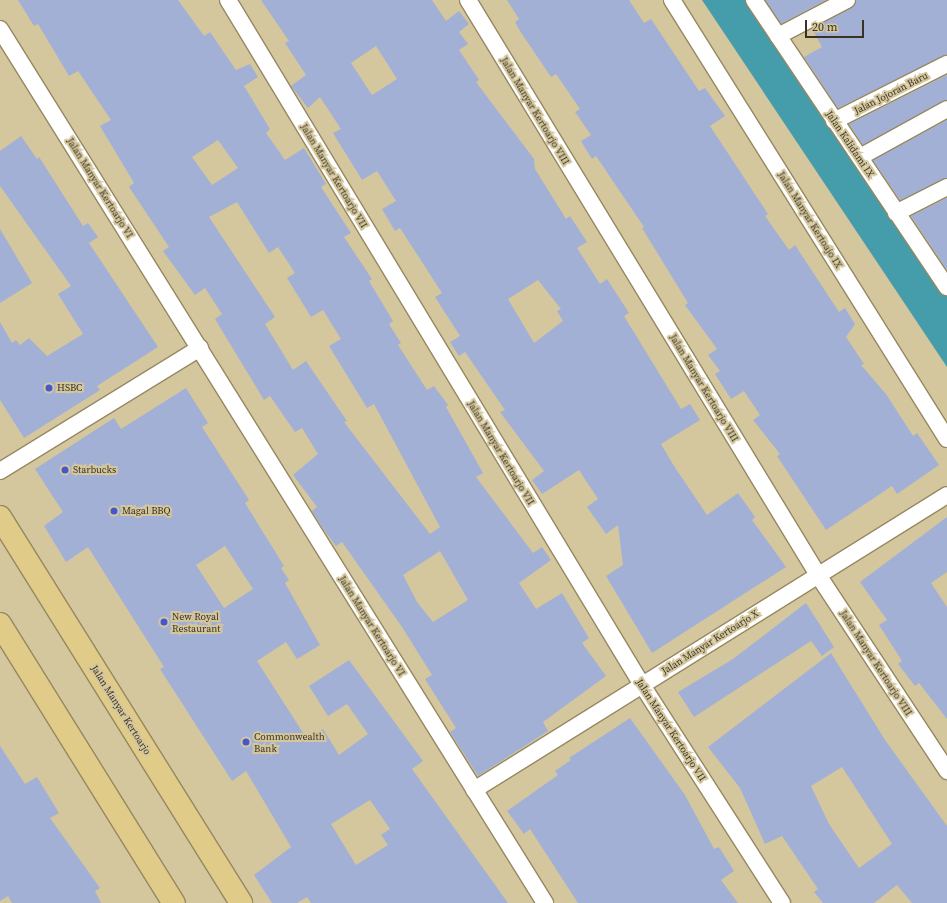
<!DOCTYPE html>
<html>
<head>
<meta charset="utf-8">
<style>
  body { margin:0 }
  #map { position:relative; width:947px; height:903px; overflow:hidden; background:#d4c69d; font-family:"Source Serif 4",serif }
  div>[style] { position:absolute }
  [style*='--x'] { left:calc(var(--x)*1px); top:calc(var(--y)*1px); width:calc(var(--w)*1px); rotate:calc(var(--a)*1deg) }
  .water>* { inset:0; background:#459dac }
  .building>* { inset:0; background:#a3b0d6 }
  .roads { filter:drop-shadow(1px 0 #968862) drop-shadow(-1px 0 #968862) drop-shadow(0 1px #968862) drop-shadow(0 -1px #968862) }
  .minor>* { height:16px; margin:-8px; padding:0 8px; transform-origin:8px; border-radius:8px; background:#fff }
  .primary>* { height:22px; margin:-11px; padding:0 11px; transform-origin:11px; border-radius:11px; background:#e1cb88 }
  .dots>* { width:11px; height:11px; translate:-50% -50%; box-sizing:border-box; border:2px solid #d4c69d; border-radius:50% }
  span { translate:-50% -50%; white-space:nowrap; text-align:center; line-height:1.15; -webkit-text-stroke:4px #d4c69d; paint-order:stroke }
  .street-label { font-size:10px; color:#393323 }
  .poi-label { font-size:10px; color:#393323 }
  .left { translate:0 -50%; text-align:left }
  .scale { position:absolute; left:805px; top:20px; width:59px; height:18px; box-sizing:border-box; border:2px solid #393323; border-top:0; padding-left:5px; font-size:12px; line-height:14px; white-space:nowrap; color:#393323; -webkit-text-stroke:3px #d4c69d; paint-order:stroke }
</style>
</head>
<body>
<div id="map">
  <div class="water">
    <div style="clip-path:polygon(702px 0,750px 0,947px 295px,947px 367px)"></div>
  </div>
  <div class="building">
    <div style="clip-path:polygon(evenodd,18px 0,178px 0,204px 36px,210px 32px,236px 70px,250px 64px,258px 77px,244px 86px,270px 129px,266px 133px,285px 160px,304px 148px,326px 184px,321px 187px,351px 233px,344px 237px,372px 279px,369px 281px,393px 321px,389px 324px,401px 343px,398px 345px,427px 390px,434px 386px,448px 405px,446px 407px,483px 473px,476px 477px,533px 553px,542px 547px,551px 560px,519px 583px,536px 609px,562px 593px,589px 638px,582px 643px,606px 676px,543px 722px,548px 731px,478px 776px,450px 732px,456px 728px,425px 679px,432px 675px,402px 627px,342px 542px,336px 546px,324px 530px,312px 511px,317px 507px,293px 475px,318px 454px,302px 428px,295px 432px,270px 396px,264px 400px,215px 319px,222px 314px,205px 288px,195px 295px,163px 251px,169px 247px,129px 187px,134px 183px,100px 126px,111px 120px,78px 71px,69px 76px,38px 24px,34px 26px,18px 0,218px 140px,238px 168px,212px 185px,192px 157px,218px 140px,18px 0,237px 202px,269px 253px,278px 247px,295px 273px,287px 278px,311px 317px,323px 310px,341px 339px,329px 346px,367px 408px,374px 404px,440px 527px,430px 534px,344px 422px,347px 421px,306px 361px,293px 370px,265px 324px,275px 317px,209px 217px,237px 202px,18px 0,440px 551px,468px 600px,433px 622px,417px 602px,403px 575px,440px 551px)"></div>
    <div style="clip-path:polygon(evenodd,261px 0,432px 0,446px 21px,459px 11px,469px 24px,459px 32px,468px 44px,459px 50px,479px 80px,476px 82px,534px 159px,535px 169px,566px 219px,570px 216px,587px 242px,577px 248px,600px 284px,607px 279px,629px 313px,624px 316px,681px 409px,690px 404px,700px 420px,661px 444px,674px 466px,707px 515px,738px 493px,755px 517px,752px 520px,786px 567px,652px 653px,606px 576px,623px 565px,618px 525px,606px 534px,587px 507px,598px 499px,579px 470px,542px 494px,532px 480px,544px 471px,500px 412px,505px 410px,465px 352px,459px 356px,450px 342px,460px 336px,435px 297px,442px 293px,400px 228px,395px 231px,382px 209px,396px 201px,377px 171px,362px 180px,333px 133px,341px 129px,320px 97px,308px 108px,291px 86px,306px 75px,285px 43px,289px 41px,261px 0,376px 46px,397px 79px,372px 95px,351px 63px,376px 46px,261px 0,538px 280px,561px 309px,557px 311px,563px 321px,534px 343px,508px 299px,538px 280px)"></div>
    <div style="clip-path:polygon(507px 0,629px 0,644px 23px,651px 19px,699px 91px,705px 88px,725px 116px,710px 126px,768px 214px,765px 216px,789px 250px,795px 245px,839px 312px,845px 308px,855px 324px,846px 337px,864px 364px,861px 365px,886px 394px,913px 436px,917px 433px,939px 465px,897px 494px,892px 486px,826px 530px,777px 456px,780px 454px,753px 420px,760px 415px,744px 391px,731px 399px,715px 374px,720px 371px,708px 355px,717px 349px,685px 305px,688px 303px,642px 228px,644px 227px,596px 156px,592px 159px,581px 141px,591px 135px,575px 112px,580px 109px,556px 74px,551px 77px,520px 31px,515px 22px,519px 19px)"></div>
    <div style="clip-path:polygon(765px 0,826px 0,781px 24px)"></div>
    <div style="clip-path:polygon(856px 0,947px 0,947px 55px,838px 108px,804px 57px,822px 47px,812px 29px,851px 8px)"></div>
    <div style="clip-path:polygon(947px 75px,947px 100px,863px 145px,849px 124px)"></div>
    <div style="clip-path:polygon(947px 120px,947px 178px,900px 200px,873px 160px)"></div>
    <div style="clip-path:polygon(21px 136px,37px 159px,39px 157px,83px 226px,88px 223px,98px 237px,89px 243px,158px 347px,97px 386px,100px 390px,24px 438px,0 400px,0 322px,12px 343px,16px 340px,20px 345px,29px 338px,47px 356px,83px 334px,58px 294px,71px 286px,0 186px,0 151px)"></div>
    <div style="clip-path:polygon(947px 198px,947px 270px,911px 216px)"></div>
    <div style="clip-path:polygon(0 229px,32px 283px,0 303px)"></div>
    <div style="clip-path:polygon(evenodd,186px 388px,208px 423px,202px 427px,249px 500px,245px 503px,284px 566px,281px 568px,289px 580px,285px 583px,320px 645px,297px 659px,286px 642px,257px 661px,307px 739px,323px 729px,339px 755px,368px 734px,347px 704px,328px 716px,309px 686px,349px 660px,423px 761px,412px 769px,508px 903px,311px 903px,307px 897px,297px 903px,272px 903px,254px 875px,291px 847px,246px 771px,232px 781px,160px 669px,164px 667px,88px 547px,66px 562px,44px 526px,63px 512px,35px 469px,114px 418px,121px 429px,186px 388px,225px 546px,253px 589px,224px 608px,196px 565px,225px 546px,186px 388px,370px 800px,390px 829px,381px 835px,388px 845px,356px 865px,331px 824px,370px 800px)"></div>
    <div style="clip-path:polygon(947px 517px,947px 572px,931px 583px,947px 607px,947px 719px,919px 683px,915px 686px,898px 664px,902px 661px,879px 625px,887px 620px,860px 582px)"></div>
    <div style="clip-path:polygon(806px 603px,834px 647px,822px 656px,811px 641px,694px 717px,678px 692px,733px 659px)"></div>
    <div style="clip-path:polygon(evenodd,831px 653px,885px 740px,947px 826px,947px 903px,912px 903px,897px 885px,874px 903px,823px 903px,814px 892px,818px 889px,782px 836px,765px 844px,740px 788px,708px 747px,831px 653px,842px 767px,892px 844px,859px 868px,829px 824px,811px 786px,842px 767px)"></div>
    <div style="clip-path:polygon(630px 718px,685px 795px,714px 849px,719px 847px,734px 871px,721px 880px,738px 903px,578px 903px,530px 829px,524px 834px,507px 811px,558px 775px,555px 771px,571px 760px,569px 758px)"></div>
    <div style="clip-path:polygon(0 746px,25px 784px,37px 777px,59px 813px,50px 818px,100px 888px,95px 891px,101px 903px,12px 903px,8px 896px,0 901px)"></div>
  </div>
  <div class="roads">
    <div class="minor">
      <div style="--x:228;--y:0;--w:800;--a:58.85"></div>
      <div style="--x:642;--y:685;--w:259;--a:57.3"></div>
      <div style="--x:468;--y:0;--w:673;--a:58.67"></div>
      <div style="--x:818;--y:575;--w:235;--a:56.6"></div>
      <div style="--x:672;--y:0;--w:518;--a:57.94"></div>
      <div style="--x:754;--y:0;--w:346;--a:56.1"></div>
      <div style="--x:0;--y:29;--w:1030;--a:58.05"></div>
      <div style="--x:778;--y:36;--w:78;--a:-27.6"></div>
      <div style="--x:834;--y:121;--w:127;--a:-26.8"></div>
      <div style="--x:860;--y:157;--w:99;--a:-28.9"></div>
      <div style="--x:896;--y:213;--w:57;--a:-27"></div>
      <div style="--x:0;--y:471;--w:235;--a:-31.6"></div>
      <div style="--x:474;--y:790;--w:557;--a:-31.95"></div>
    </div>
    <div class="primary">
      <div style="--x:0;--y:517;--w:455;--a:58"></div>
      <div style="--x:0;--y:624;--w:329;--a:58.1"></div>
    </div>
  </div>
  <div class="dots">
    <div style="left:49px;top:388px;background:#4258cc"></div>
    <div style="left:65px;top:470px;background:#4258cc"></div>
    <div style="left:114px;top:511px;background:#4258cc"></div>
    <div style="left:164px;top:622px;background:#4258cc"></div>
    <div style="left:246px;top:742px;background:#4258cc"></div>
  </div>
  <div class="street-label">
    <span style="left:891px;top:93px;rotate:-27deg">Jalan Jojoran Baru</span>
    <span style="left:535px;top:111px;rotate:59deg">Jalan Manyar Kertoarjo VIII</span>
    <span style="left:850px;top:144px;rotate:56deg">Jalan Kalidami IX</span>
    <span style="left:334px;top:176px;rotate:59deg">Jalan Manyar Kertoarjo VII</span>
    <span style="left:100px;top:188px;rotate:58deg">Jalan Manyar Kertoarjo VI</span>
    <span style="left:810px;top:220px;rotate:58deg">Jalan Manyar Kertoajo IX</span>
    <span style="left:704px;top:388px;rotate:59deg">Jalan Manyar Kertoarjo VIII</span>
    <span style="left:501px;top:453px;rotate:59deg">Jalan Manyar Kertoarjo VII</span>
    <span style="left:372px;top:626px;rotate:58deg">Jalan Manyar Kertoarjo VI</span>
    <span style="left:710px;top:642px;rotate:-32deg">Jalan Manyar Kertoarjo X</span>
    <span style="left:876px;top:663px;rotate:57deg">Jalan Manyar Kertoarjo VIII</span>
    <span style="left:121px;top:710px;rotate:58deg">Jalan Manyar Kertoarjo</span>
    <span style="left:671px;top:730px;rotate:57deg">Jalan Manyar Kertoarjo VII</span>
  </div>
  <div class="poi-label">
    <span class="left" style="left:57px;top:388px">HSBC</span>
    <span class="left" style="left:73px;top:470px">Starbucks</span>
    <span class="left" style="left:122px;top:511px">Magal BBQ</span>
    <span class="left" style="left:172px;top:622px">New Royal<br>Restaurant</span>
    <span class="left" style="left:254px;top:742px">Commonwealth<br>Bank</span>
  </div>
  <div class="scale">20 m</div>
</div>
</body>
</html>
